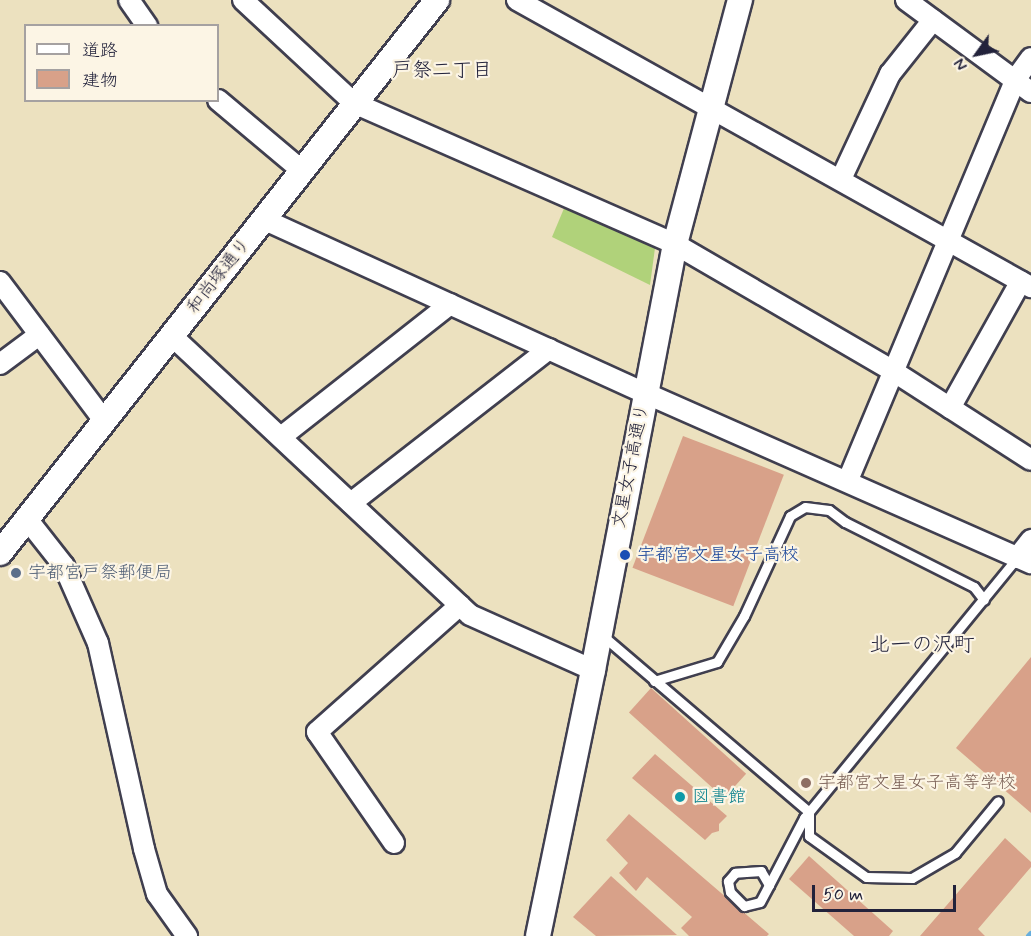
<!DOCTYPE html>
<html>
<head>
<meta charset="utf-8">
<style>
  body { margin:0 }
  #map { position:relative; width:1031px; height:936px; overflow:hidden; background:#ece1bf; font-family:Mynerve,"Klee One",sans-serif }
  div>[style] { position:absolute }
  [style*='--x'] { left:calc(var(--x)*1px); top:calc(var(--y)*1px); width:calc(var(--w)*1px); rotate:calc(var(--a)*1deg) }
  .green>* { inset:0; background:#b0d27a }
  .stream>* { height:6px; margin:-3px; padding:0 3px; transform-origin:3px; border-radius:3px; background:#67aedd }
  .building>* { inset:0; background:#d8a189; transform-origin:0 0 }
  .roads { filter:drop-shadow(2px 0 #403f4f) drop-shadow(-2px 0 #403f4f) drop-shadow(0 2px #403f4f) drop-shadow(0 -2px #403f4f) }
  .service>* { height:9px; margin:-4.5px; padding:0 4.5px; transform-origin:4.5px; border-radius:4.5px; background:#fff }
  .minor>* { height:20px; margin:-10px; padding:0 10px; transform-origin:10px; border-radius:10px; background:#fff }
  .tertiary>* { height:24px; margin:-12px; padding:0 12px; transform-origin:12px; border-radius:12px; background:#fff }
  .dots>* { width:16px; height:16px; translate:-50% -50%; box-sizing:border-box; border:3px solid #fcf5e5; border-radius:50% }
  span { translate:-50% -50%; white-space:nowrap; text-align:center; line-height:1.15; -webkit-text-stroke:4.5px #fcf5e5; paint-order:stroke }
  .street-label { font-size:18px; color:#22223b }
  .transit-label { font-size:18px; color:#164399 }
  .left { translate:0 -50%; text-align:left }
  .service-label { font-size:18px; color:#4e5e75 }
  .education-label { font-size:18px; color:#785e54 }
  .culture-label { font-size:18px; color:#0d838f }
  .neighbourhood-label { font-size:20px; color:#22223b }
  .quarter-label { font-size:21px; color:#22223b }
  .legend { position:absolute; left:24px; top:24px; width:195px; height:78px; box-sizing:border-box; background:#fcf5e5; border:2px solid #a5a1a1; margin:0; padding:8px 10px; list-style:none; font-size:18px; color:#22223b }
  .legend li { display:flex; align-items:center; gap:12px; height:30px }
  .legend b { width:30px; border:2px solid #a5a1a1 }
  .north { position:absolute; left:947px; top:24px; width:60px; height:60px; -webkit-text-stroke:4px #fcf5e5; paint-order:stroke; rotate:237deg; font-size:16px; font-weight:700; line-height:24px; text-align:center; color:#22223b }
  .north::after { content:''; display:block; margin:auto; width:21px; height:27px; background:#22223b; clip-path:polygon(50% 0,100% 100%,50% 72%,0 100%) }
  .scale { position:absolute; left:812px; top:885px; width:144px; height:27px; box-sizing:border-box; border:3px solid #22223b; border-top:0; padding-left:8px; font-size:18px; line-height:21px; white-space:nowrap; color:#22223b; -webkit-text-stroke:4px #fcf5e5; paint-order:stroke }
</style>
</head>
<body>
<div id="map">
  <div class="green">
    <div style="clip-path:polygon(565px 206px,655px 248px,650px 285px,552px 237px)"></div>
  </div>
  <div class="stream">
    <div style="--x:1029;--y:936;--w:3;--a:-45"></div>
  </div>
  <div class="building">
    <div style="left:683px;top:436px;width:108px;height:141px;rotate:21deg"></div>
    <div style="clip-path:polygon(1031px 657px,1031px 813px,956px 748px)"></div>
    <div style="left:651px;top:688px;width:128px;height:33px;rotate:42deg"></div>
    <div style="clip-path:polygon(655px 754px,727px 816px,719px 824px,719px 831px,712px 833px,705px 840px,632px 778px)"></div>
    <div style="clip-path:polygon(629px 814px,769px 934px,767px 936px,689px 936px,681px 928px,692px 917px,647px 877px,636px 891px,619px 873px,628px 863px,606px 840px)"></div>
    <div style="clip-path:polygon(1005px 838px,1031px 862px,1031px 867px,978px 929px,985px 936px,920px 936px)"></div>
    <div style="clip-path:polygon(809px 856px,893px 931px,889px 936px,854px 936px,789px 879px)"></div>
    <div style="clip-path:polygon(611px 876px,677px 935px,596px 936px,573px 917px)"></div>
  </div>
  <div class="roads">
    <div class="service">
      <div style="--x:603;--y:636;--w:271;--a:40.5"></div>
      <div style="--x:809;--y:812;--w:24;--a:90"></div>
      <div style="--x:809;--y:836;--w:70;--a:35.7"></div>
      <div style="--x:866;--y:877;--w:46;--a:1.2"></div>
      <div style="--x:912;--y:878;--w:50;--a:-30.2"></div>
      <div style="--x:955;--y:853;--w:67;--a:-50.4"></div>
      <div style="--x:654;--y:681;--w:66;--a:-16.8"></div>
      <div style="--x:717;--y:662;--w:53;--a:-59.6"></div>
      <div style="--x:744;--y:616;--w:110;--a:-65.3"></div>
      <div style="--x:790;--y:516;--w:17;--a:-31"></div>
      <div style="--x:805;--y:507;--w:24;--a:7"></div>
      <div style="--x:829;--y:510;--w:20;--a:37"></div>
      <div style="--x:845;--y:522;--w:144;--a:26.7"></div>
      <div style="--x:974;--y:587;--w:16;--a:52"></div>
      <div style="--x:769;--y:885;--w:16;--a:-120"></div>
      <div style="--x:761;--y:871;--w:26;--a:176"></div>
      <div style="--x:735;--y:873;--w:11;--a:131"></div>
      <div style="--x:728;--y:881;--w:11;--a:80"></div>
      <div style="--x:730;--y:892;--w:20;--a:45"></div>
      <div style="--x:744;--y:906;--w:16;--a:-14"></div>
      <div style="--x:760;--y:902;--w:19;--a:-62"></div>
      <div style="--x:769;--y:885;--w:76;--a:-62.4"></div>
      <div style="--x:804;--y:818;--w:336;--a:-50.7"></div>
    </div>
    <div class="minor">
      <div style="--x:129;--y:0;--w:32;--a:55"></div>
      <div style="--x:243;--y:0;--w:151;--a:42.9"></div>
      <div style="--x:354;--y:103;--w:351;--a:23.7"></div>
      <div style="--x:675;--y:244;--w:252;--a:30.2"></div>
      <div style="--x:893;--y:371;--w:164;--a:32.8"></div>
      <div style="--x:517;--y:0;--w:589;--a:29.18"></div>
      <div style="--x:906;--y:0;--w:155;--a:36.4"></div>
      <div style="--x:218;--y:100;--w:109;--a:40.1"></div>
      <div style="--x:841;--y:179;--w:116;--a:-65"></div>
      <div style="--x:890;--y:74;--w:69;--a:-51.5"></div>
      <div style="--x:263;--y:219;--w:420;--a:24.5"></div>
      <div style="--x:645;--y:393;--w:422;--a:23.8"></div>
      <div style="--x:0;--y:282;--w:175;--a:53.1"></div>
      <div style="--x:172;--y:336;--w:408;--a:43.1"></div>
      <div style="--x:470;--y:615;--w:135;--a:24.1"></div>
      <div style="--x:0;--y:364;--w:49;--a:-36.6"></div>
      <div style="--x:950;--y:408;--w:145;--a:-60.8"></div>
      <div style="--x:281;--y:437;--w:215;--a:-38.2"></div>
      <div style="--x:848;--y:480;--w:433;--a:-67.3"></div>
      <div style="--x:1015;--y:80;--w:27;--a:-54"></div>
      <div style="--x:351;--y:503;--w:251;--a:-37.9"></div>
      <div style="--x:27;--y:519;--w:60;--a:51.8"></div>
      <div style="--x:64;--y:566;--w:84;--a:66.2"></div>
      <div style="--x:98;--y:643;--w:211;--a:77.4"></div>
      <div style="--x:144;--y:849;--w:47;--a:73.9"></div>
      <div style="--x:157;--y:894;--w:52;--a:54.5"></div>
      <div style="--x:1017;--y:558;--w:23;--a:-52"></div>
      <div style="--x:394;--y:843;--w:135;--a:-124.7"></div>
      <div style="--x:317;--y:732;--w:191;--a:-41.6"></div>
    </div>
    <div class="tertiary">
      <div style="--x:0;--y:553;--w:705;--a:-51.68"></div>
      <div style="--x:538;--y:936;--w:272;--a:-78.3"></div>
      <div style="--x:593;--y:670;--w:434;--a:-79.1"></div>
      <div style="--x:675;--y:244;--w:253;--a:-75.1"></div>
    </div>
  </div>
  <div class="dots">
    <div style="left:625px;top:555px;background:#1a4fb4"></div>
    <div style="left:16px;top:573px;background:#5c6f8a"></div>
    <div style="left:806px;top:783px;background:#8d6e63"></div>
    <div style="left:680px;top:797px;background:#0f9aa8"></div>
  </div>
  <div class="street-label">
    <span style="left:219px;top:276px;rotate:-52deg">和尚塚通り</span>
    <span style="left:631px;top:466px;rotate:-79deg">文星女子高通り</span>
  </div>
  <div class="transit-label">
    <span class="left" style="left:637px;top:555px">宇都宮文星女子高校</span>
  </div>
  <div class="service-label">
    <span class="left" style="left:28px;top:573px">宇都宮戸祭郵便局</span>
  </div>
  <div class="education-label">
    <span class="left" style="left:818px;top:783px">宇都宮文星女子高等学校</span>
  </div>
  <div class="culture-label">
    <span class="left" style="left:692px;top:797px">図書館</span>
  </div>
  <div class="neighbourhood-label">
    <span style="left:442px;top:70px">戸祭二丁目</span>
  </div>
  <div class="quarter-label">
    <span style="left:922px;top:645px">北一の沢町</span>
  </div>
  <ul class="legend">
  <li><b style="height:8px;background:#fff"></b>道路</li>
  <li><b style="height:16px;background:#d8a189"></b>建物</li>
  </ul>
  <div class="north">N</div>
  <div class="scale">50 m</div>
</div>
</body>
</html>
